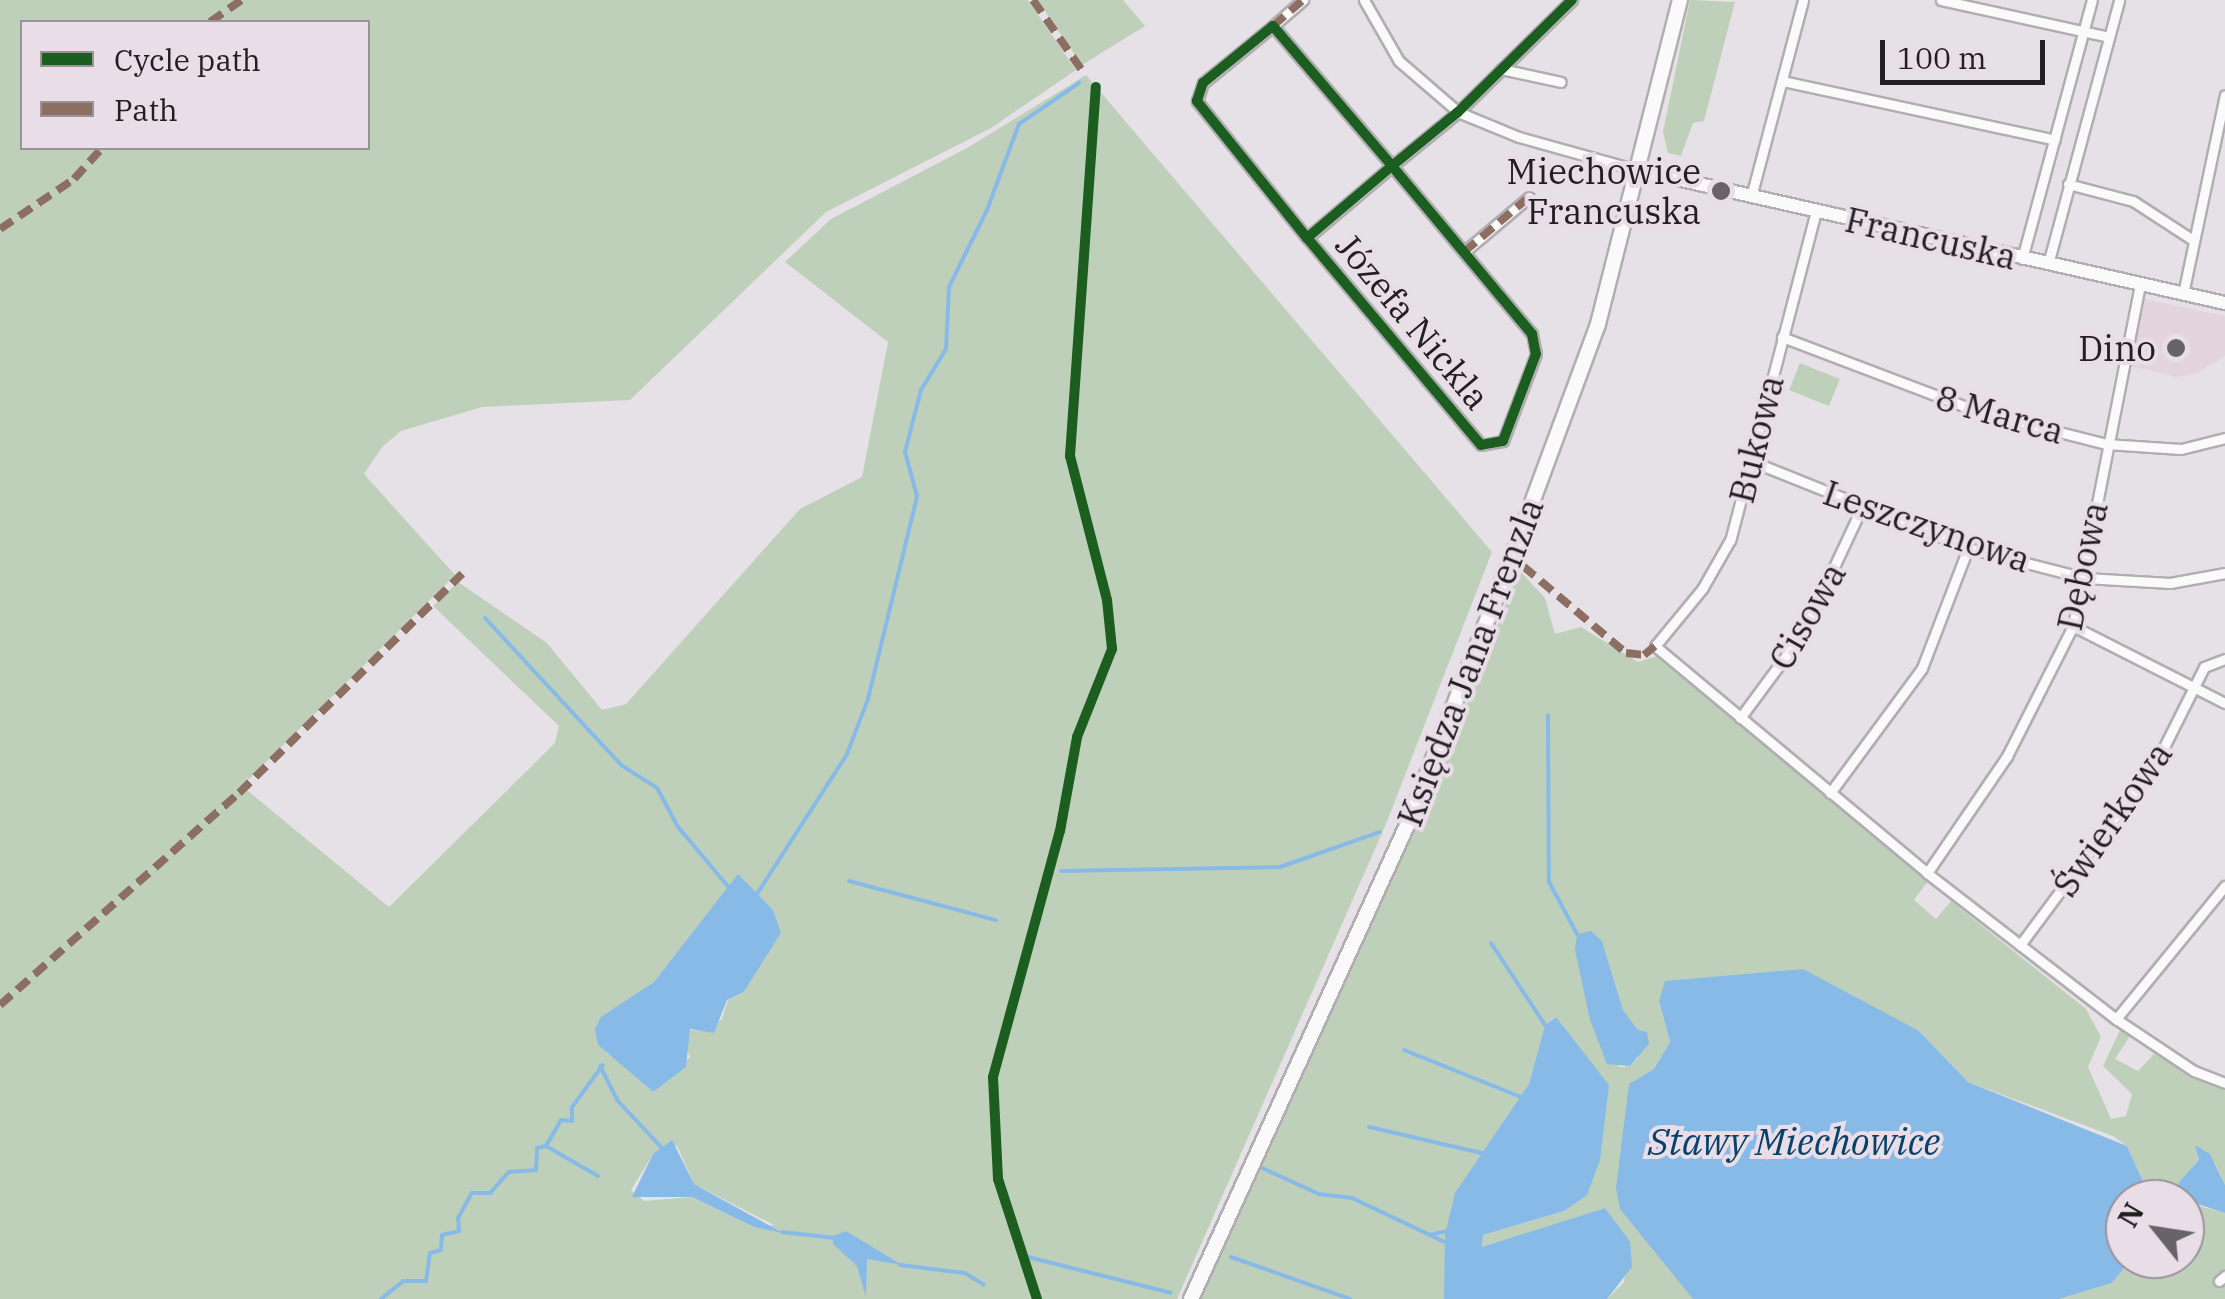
<!DOCTYPE html>
<html>
<head>
<meta charset="utf-8">
<style>
  body { margin:0 }
  #map { position:relative; width:2225px; height:1299px; overflow:hidden; background:#e6e1e6; font-family:"IBM Plex Serif",serif }
  div>[style] { position:absolute }
  [style*='--x'] { left:calc(var(--x)*1px); top:calc(var(--y)*1px); width:calc(var(--w)*1px); rotate:calc(var(--a)*1deg) }
  .commercial>* { inset:0; background:#e4d4db }
  .green>* { inset:0; background:#bfd0ba; transform-origin:0 0 }
  .water>* { inset:0; background:#88bae8 }
  .stream>* { height:4px; margin:-2px; padding:0 2px; transform-origin:2px; border-radius:2px; background:#88bae8 }
  .roads { filter:drop-shadow(2px 0 #b1adb1) drop-shadow(-2px 0 #b1adb1) drop-shadow(0 2px #b1adb1) drop-shadow(0 -2px #b1adb1) }
  .street>* { height:9px; margin:-4.5px; padding:0 4.5px; transform-origin:4.5px; border-radius:4.5px; background:#fbfafb }
  .secondary>* { height:12px; margin:-6px; padding:0 6px; transform-origin:6px; border-radius:6px; background:#fbfafb }
  .primary>* { height:14px; margin:-7px; padding:0 7px; transform-origin:7px; border-radius:7px; background:#fbfafb }
  .quiet>* { height:8px; margin-top:-4px; transform-origin:0; background:repeating-linear-gradient(90deg,#8d6e63 0 15px,transparent 0 23px) }
  .cycleway>* { height:10px; margin:-5px; padding:0 5px; transform-origin:5px; border-radius:5px; background:#1b5e20 }
  .dots>* { width:28px; height:28px; translate:-50% -50%; box-sizing:border-box; border:5px solid #e9dee8; border-radius:50% }
  span { translate:-50% -50%; white-space:nowrap; text-align:center; line-height:1.15; -webkit-text-stroke:8px #e9dee8; paint-order:stroke }
  .poi-label { font-size:35px; color:#221f22 }
  .right { translate:-100% -50%; text-align:right }
  .street-label { font-size:35px; color:#221f22 }
  .water-label { font-size:38px; color:#08426b; font-style:italic }
  .legend { position:absolute; left:20px; top:20px; width:350px; height:130px; box-sizing:border-box; background:#e9dee8; border:2px solid #999299; margin:0; padding:12px 18px; list-style:none; font-size:30px; color:#221f22 }
  .legend li { display:flex; align-items:center; gap:20px; height:50px }
  .legend b { width:50px; border:2px solid #999299 }
  .north { position:absolute; left:2105px; top:1179px; width:100px; height:100px; box-sizing:border-box; background:#e9dee8; border:2px solid #999299; border-radius:50%; rotate:300deg; font-size:28px; font-weight:700; line-height:40px; text-align:center; color:#221f22 }
  .north::after { content:''; display:block; margin:auto; width:35px; height:45px; background:#676367; clip-path:polygon(50% 0,100% 100%,50% 72%,0 100%) }
  .scale { position:absolute; left:1880px; top:40px; width:165px; height:45px; box-sizing:border-box; border:5px solid #221f22; border-top:0; padding-left:12px; font-size:30px; line-height:35px; white-space:nowrap; color:#221f22; -webkit-text-stroke:8px #e9dee8; paint-order:stroke }
</style>
</head>
<body>
<div id="map">
  <div class="commercial">
    <div style="clip-path:polygon(2145px 299px,2225px 316px,2225px 356px,2196px 374px,2176px 377px,2130px 366px)"></div>
  </div>
  <div class="green">
    <div style="clip-path:polygon(evenodd,0 0,1028px 0,1076px 70px,991px 128px,826px 212px,630px 400px,482px 407px,401px 431px,382px 447px,364px 474px,455px 575px,242px 786px,389px 907px,555px 743px,559px 726px,433px 606px,458px 582px,547px 643px,602px 710px,626px 704px,800px 509px,862px 477px,888px 342px,785px 262px,831px 219px,967px 148px,1086px 75px,1492px 552px,1386px 824px,1177px 1299px,0 1299px,0 0,22px 22px,368px 22px,368px 148px,22px 148px,22px 22px,0 0,727px 890px,781px 933px,744px 992px,728px 1000px,722px 1019px,706px 1031px,690px 1030px,684px 1044px,690px 1057px,653px 1092px,598px 1045px,623px 1006px,654px 982px,727px 890px,0 0,677px 1146px,694px 1184px,774px 1225px,754px 1227px,692px 1197px,644px 1201px,631px 1190px,653px 1154px,677px 1146px)"></div>
    <div style="clip-path:polygon(1037px 0,1123px 0,1145px 26px,1082px 65px)"></div>
    <div style="clip-path:polygon(1690px 0,1735px 2px,1704px 121px,1693px 123px,1681px 156px,1668px 153px,1663px 132px)"></div>
    <div style="left:1800px;top:363px;width:43px;height:29px;rotate:22deg"></div>
    <div style="clip-path:polygon(evenodd,1519px 570px,1545px 598px,1555px 634px,1581px 627px,1638px 662px,1657px 656px,1928px 881px,1914px 900px,1936px 919px,1951px 901px,2086px 1009px,2101px 1037px,2088px 1067px,2111px 1119px,2126px 1116px,2132px 1094px,2103px 1066px,2121px 1028px,2130px 1036px,2115px 1059px,2138px 1071px,2154px 1054px,2225px 1087px,2225px 1185px,2215px 1163px,2196px 1147px,2199px 1160px,2179px 1182px,2180px 1199px,2151px 1199px,2127px 1146px,2113px 1136px,1968px 1082px,1919px 1031px,1659px 1001px,1670px 1042px,1654px 1069px,1681px 1280px,1693px 1299px,1607px 1299px,1624px 1282px,1630px 1241px,1605px 1208px,1482px 1248px,1483px 1235px,1564px 1211px,1609px 1086px,1555px 1017px,1545px 1025px,1529px 1084px,1499px 1133px,1446px 1269px,1444px 1299px,1201px 1299px,1449px 748px,1519px 570px,1602px 941px,1623px 1010px,1638px 1031px,1638px 1058px,1630px 1066px,1619px 1067px,1602px 941px)"></div>
    <div style="clip-path:polygon(2185px 1202px,2225px 1213px,2225px 1299px,2059px 1299px,2112px 1283px,2131px 1259px,2185px 1259px)"></div>
  </div>
  <div class="water">
    <div style="clip-path:polygon(738px 874px,773px 910px,781px 933px,744px 992px,727px 1000px,714px 1033px,690px 1029px,686px 1067px,653px 1092px,598px 1045px,595px 1029px,601px 1017px,654px 982px)"></div>
    <div style="clip-path:polygon(1591px 931px,1602px 941px,1623px 1010px,1638px 1030px,1647px 1032px,1649px 1044px,1630px 1066px,1607px 1064px,1590px 1020px,1575px 950px,1577px 934px)"></div>
    <div style="clip-path:polygon(1803px 969px,1919px 1031px,1968px 1082px,2127px 1146px,2151px 1199px,2125px 1199px,2125px 1259px,2131px 1259px,2112px 1283px,2059px 1299px,1693px 1299px,1620px 1209px,1616px 1188px,1629px 1084px,1654px 1069px,1670px 1042px,1659px 1001px,1665px 981px)"></div>
    <div style="clip-path:polygon(1556px 1017px,1609px 1085px,1600px 1160px,1587px 1195px,1564px 1211px,1483px 1235px,1482px 1247px,1605px 1208px,1630px 1241px,1632px 1267px,1607px 1299px,1444px 1299px,1445px 1235px,1455px 1193px,1529px 1084px,1545px 1025px)"></div>
    <div style="clip-path:polygon(672px 1140px,694px 1184px,783px 1233px,754px 1227px,692px 1197px,632px 1197px,653px 1154px)"></div>
    <div style="clip-path:polygon(2195px 1145px,2210px 1154px,2225px 1185px,2225px 1213px,2176px 1197px,2179px 1182px,2199px 1160px)"></div>
    <div style="clip-path:polygon(846px 1231px,902px 1265px,867px 1259px,866px 1297px,857px 1266px,833px 1244px,833px 1236px)"></div>
  </div>
  <div class="stream">
    <div style="--x:485;--y:618;--w:200;--a:47.2"></div>
    <div style="--x:621;--y:765;--w:43;--a:32.6"></div>
    <div style="--x:657;--y:788;--w:44;--a:61.7"></div>
    <div style="--x:678;--y:827;--w:82;--a:49.9"></div>
    <div style="--x:1548;--y:715;--w:167;--a:89.7"></div>
    <div style="--x:1549;--y:882;--w:59;--a:61.7"></div>
    <div style="--x:1061;--y:871;--w:219;--a:-1"></div>
    <div style="--x:1280;--y:867;--w:106;--a:-19.3"></div>
    <div style="--x:849;--y:881;--w:152;--a:14.9"></div>
    <div style="--x:755;--y:897;--w:170;--a:-57.2"></div>
    <div style="--x:847;--y:754;--w:59;--a:-69.1"></div>
    <div style="--x:868;--y:699;--w:209;--a:-76.4"></div>
    <div style="--x:917;--y:496;--w:46;--a:-105.3"></div>
    <div style="--x:905;--y:452;--w:64;--a:-75.5"></div>
    <div style="--x:921;--y:390;--w:48;--a:-58.6"></div>
    <div style="--x:946;--y:349;--w:62;--a:-87.2"></div>
    <div style="--x:949;--y:287;--w:86;--a:-63.7"></div>
    <div style="--x:987;--y:210;--w:92;--a:-69.6"></div>
    <div style="--x:1019;--y:124;--w:73;--a:-34.3"></div>
    <div style="--x:1491;--y:943;--w:98;--a:56.6"></div>
    <div style="--x:1404;--y:1050;--w:126;--a:21.9"></div>
    <div style="--x:600;--y:1066;--w:38;--a:63"></div>
    <div style="--x:617;--y:1100;--w:66;--a:46.8"></div>
    <div style="--x:1369;--y:1127;--w:120;--a:13"></div>
    <div style="--x:546;--y:1146;--w:60;--a:30"></div>
    <div style="--x:1262;--y:1168;--w:63;--a:24.5"></div>
    <div style="--x:1319;--y:1194;--w:33;--a:7"></div>
    <div style="--x:1352;--y:1198;--w:107;--a:25.4"></div>
    <div style="--x:782;--y:1232;--w:54;--a:6.3"></div>
    <div style="--x:1429;--y:1235;--w:19;--a:-12"></div>
    <div style="--x:1028;--y:1257;--w:147;--a:14.1"></div>
    <div style="--x:1231;--y:1257;--w:126;--a:19.4"></div>
    <div style="--x:900;--y:1265;--w:65;--a:7"></div>
    <div style="--x:965;--y:1273;--w:22;--a:32"></div>
    <div style="--x:381;--y:1299;--w:28;--a:-39"></div>
    <div style="--x:403;--y:1281;--w:23;--a:0"></div>
    <div style="--x:426;--y:1281;--w:28;--a:-82"></div>
    <div style="--x:430;--y:1253;--w:11;--a:-15"></div>
    <div style="--x:441;--y:1250;--w:15;--a:-86"></div>
    <div style="--x:442;--y:1235;--w:17;--a:-13"></div>
    <div style="--x:459;--y:1231;--w:13;--a:-94"></div>
    <div style="--x:458;--y:1218;--w:29;--a:-61"></div>
    <div style="--x:472;--y:1193;--w:18;--a:0"></div>
    <div style="--x:490;--y:1193;--w:28;--a:-48"></div>
    <div style="--x:509;--y:1172;--w:27;--a:-4"></div>
    <div style="--x:536;--y:1170;--w:22;--a:-87"></div>
    <div style="--x:537;--y:1148;--w:9;--a:-13"></div>
    <div style="--x:546;--y:1146;--w:30;--a:-60"></div>
    <div style="--x:561;--y:1120;--w:11;--a:5"></div>
    <div style="--x:572;--y:1121;--w:14;--a:-90"></div>
    <div style="--x:572;--y:1107;--w:52;--a:-53.6"></div>
  </div>
  <div class="roads">
    <div class="street">
      <div style="--x:1364;--y:0;--w:70;--a:60.2"></div>
      <div style="--x:1399;--y:61;--w:78;--a:40.8"></div>
      <div style="--x:1458;--y:112;--w:66;--a:22.3"></div>
      <div style="--x:1519;--y:137;--w:123;--a:15.6"></div>
      <div style="--x:1941;--y:0;--w:172;--a:12.4"></div>
      <div style="--x:1273;--y:26;--w:40;--a:-41"></div>
      <div style="--x:1501;--y:69;--w:61;--a:12.2"></div>
      <div style="--x:1783;--y:81;--w:278;--a:12.2"></div>
      <div style="--x:2068;--y:184;--w:67;--a:14.7"></div>
      <div style="--x:2133;--y:201;--w:72;--a:33"></div>
      <div style="--x:1751;--y:197;--w:204;--a:-75.2"></div>
      <div style="--x:1816;--y:211;--w:340;--a:104.6"></div>
      <div style="--x:1730;--y:540;--w:56;--a:119.7"></div>
      <div style="--x:1702;--y:589;--w:74;--a:129.5"></div>
      <div style="--x:1655;--y:646;--w:354;--a:39.8"></div>
      <div style="--x:1927;--y:873;--w:239;--a:37.7"></div>
      <div style="--x:2116;--y:1019;--w:94;--a:33.7"></div>
      <div style="--x:2194;--y:1071;--w:33;--a:21"></div>
      <div style="--x:1307;--y:238;--w:176;--a:-128.8"></div>
      <div style="--x:1197;--y:101;--w:19;--a:-72"></div>
      <div style="--x:1203;--y:83;--w:90;--a:-39.2"></div>
      <div style="--x:1273;--y:26;--w:184;--a:49.6"></div>
      <div style="--x:1392;--y:166;--w:219;--a:50.2"></div>
      <div style="--x:1532;--y:334;--w:20;--a:79"></div>
      <div style="--x:1536;--y:354;--w:93;--a:110.8"></div>
      <div style="--x:1503;--y:441;--w:22;--a:170"></div>
      <div style="--x:1481;--y:445;--w:270;--a:-130"></div>
      <div style="--x:1307;--y:238;--w:111;--a:-40.3"></div>
      <div style="--x:1392;--y:166;--w:85;--a:-39.3"></div>
      <div style="--x:1458;--y:112;--w:160;--a:-44.5"></div>
      <div style="--x:1464;--y:252;--w:85;--a:-40.2"></div>
      <div style="--x:2022;--y:259;--w:268;--a:-74.9"></div>
      <div style="--x:2048;--y:264;--w:273;--a:-74.9"></div>
      <div style="--x:2183;--y:294;--w:203;--a:-78.1"></div>
      <div style="--x:1782;--y:337;--w:209;--a:20.8"></div>
      <div style="--x:1977;--y:411;--w:133;--a:14.3"></div>
      <div style="--x:2106;--y:444;--w:75;--a:3.8"></div>
      <div style="--x:2181;--y:449;--w:45;--a:-14"></div>
      <div style="--x:1751;--y:461;--w:234;--a:21.8"></div>
      <div style="--x:1968;--y:548;--w:121;--a:14.4"></div>
      <div style="--x:2085;--y:578;--w:85;--a:3.4"></div>
      <div style="--x:2170;--y:583;--w:56;--a:-10.3"></div>
      <div style="--x:2073;--y:626;--w:170;--a:26.9"></div>
      <div style="--x:1740;--y:718;--w:106;--a:-53.5"></div>
      <div style="--x:1803;--y:633;--w:139;--a:-64.9"></div>
      <div style="--x:1830;--y:793;--w:155;--a:-53.6"></div>
      <div style="--x:1922;--y:668;--w:129;--a:-69"></div>
      <div style="--x:1927;--y:873;--w:142;--a:-55.6"></div>
      <div style="--x:2007;--y:756;--w:146;--a:-63.1"></div>
      <div style="--x:2073;--y:626;--w:349;--a:-78.9"></div>
      <div style="--x:2020;--y:945;--w:232;--a:-53.4"></div>
      <div style="--x:2158;--y:759;--w:103;--a:-63.4"></div>
      <div style="--x:2204;--y:667;--w:22;--a:-21"></div>
      <div style="--x:2116;--y:1019;--w:172;--a:-50.7"></div>
      <div style="--x:2219;--y:1281;--w:8;--a:-40"></div>
    </div>
    <div class="secondary">
      <div style="--x:1637;--y:170;--w:603;--a:12.75"></div>
    </div>
    <div class="primary">
      <div style="--x:1191;--y:1299;--w:523;--a:-65.49"></div>
      <div style="--x:1408;--y:823;--w:289;--a:-68.7"></div>
      <div style="--x:1513;--y:554;--w:245;--a:-69.7"></div>
      <div style="--x:1598;--y:324;--w:334;--a:-75.8"></div>
    </div>
  </div>
  <div class="quiet">
    <div style="--x:1033;--y:0;--w:88;--a:55.2"></div>
    <div style="--x:210;--y:22;--w:39;--a:-35"></div>
    <div style="--x:1273;--y:26;--w:40;--a:-41"></div>
    <div style="--x:0;--y:229;--w:89;--a:-34"></div>
    <div style="--x:74;--y:179;--w:42;--a:-47.9"></div>
    <div style="--x:1464;--y:252;--w:85;--a:-40.2"></div>
    <div style="--x:1510;--y:563;--w:13;--a:13"></div>
    <div style="--x:1523;--y:566;--w:135;--a:40.2"></div>
    <div style="--x:1626;--y:653;--w:18;--a:6"></div>
    <div style="--x:1644;--y:655;--w:14;--a:-39"></div>
    <div style="--x:0;--y:1005;--w:319;--a:-41.6"></div>
    <div style="--x:239;--y:793;--w:313;--a:-44.5"></div>
  </div>
  <div class="cycleway">
    <div style="--x:1307;--y:238;--w:176;--a:-128.8"></div>
    <div style="--x:1197;--y:101;--w:19;--a:-72"></div>
    <div style="--x:1203;--y:83;--w:90;--a:-39.2"></div>
    <div style="--x:1273;--y:26;--w:184;--a:49.6"></div>
    <div style="--x:1392;--y:166;--w:219;--a:50.2"></div>
    <div style="--x:1532;--y:334;--w:20;--a:79"></div>
    <div style="--x:1536;--y:354;--w:93;--a:110.8"></div>
    <div style="--x:1503;--y:441;--w:22;--a:170"></div>
    <div style="--x:1481;--y:445;--w:270;--a:-130"></div>
    <div style="--x:1307;--y:238;--w:111;--a:-40.3"></div>
    <div style="--x:1392;--y:166;--w:85;--a:-39.3"></div>
    <div style="--x:1458;--y:112;--w:160;--a:-44.5"></div>
    <div style="--x:1037;--y:1299;--w:126;--a:-108"></div>
    <div style="--x:998;--y:1179;--w:102;--a:-92.8"></div>
    <div style="--x:993;--y:1077;--w:255;--a:-74.8"></div>
    <div style="--x:1060;--y:831;--w:96;--a:-79.7"></div>
    <div style="--x:1077;--y:737;--w:95;--a:-68.3"></div>
    <div style="--x:1112;--y:649;--w:49;--a:-95.8"></div>
    <div style="--x:1107;--y:600;--w:149;--a:-104.4"></div>
    <div style="--x:1070;--y:456;--w:370;--a:-86"></div>
  </div>
  <div class="dots">
    <div style="left:1721px;top:191px;background:#676367"></div>
    <div style="left:2176px;top:348px;background:#676367"></div>
  </div>
  <div class="poi-label">
    <span class="right" style="left:1701px;top:191px">Miechowice<br>Francuska</span>
    <span class="right" style="left:2156px;top:348px">Dino</span>
  </div>
  <div class="street-label">
    <span style="left:1931px;top:238px;rotate:13deg">Francuska</span>
    <span style="left:1413px;top:321px;rotate:50deg">Józefa Nickla</span>
    <span style="left:2000px;top:414px;rotate:16deg">8 Marca</span>
    <span style="left:1756px;top:439px;rotate:-76deg">Bukowa</span>
    <span style="left:1927px;top:526px;rotate:19deg">Leszczynowa</span>
    <span style="left:2082px;top:566px;rotate:-78deg">Dębowa</span>
    <span style="left:1807px;top:616px;rotate:-60deg">Cisowa</span>
    <span style="left:1470px;top:662px;rotate:-69deg">Księdza Jana Frenzla</span>
    <span style="left:2112px;top:819px;rotate:-55deg">Świerkowa</span>
  </div>
  <div class="water-label">
    <span style="left:1794px;top:1141px">Stawy Miechowice</span>
  </div>
  <ul class="legend">
  <li><b style="height:12px;background:#1b5e20"></b>Cycle path</li>
  <li><b style="height:12px;background:#8d6e63"></b>Path</li>
  </ul>
  <div class="north">N</div>
  <div class="scale">100 m</div>
</div>
</body>
</html>
